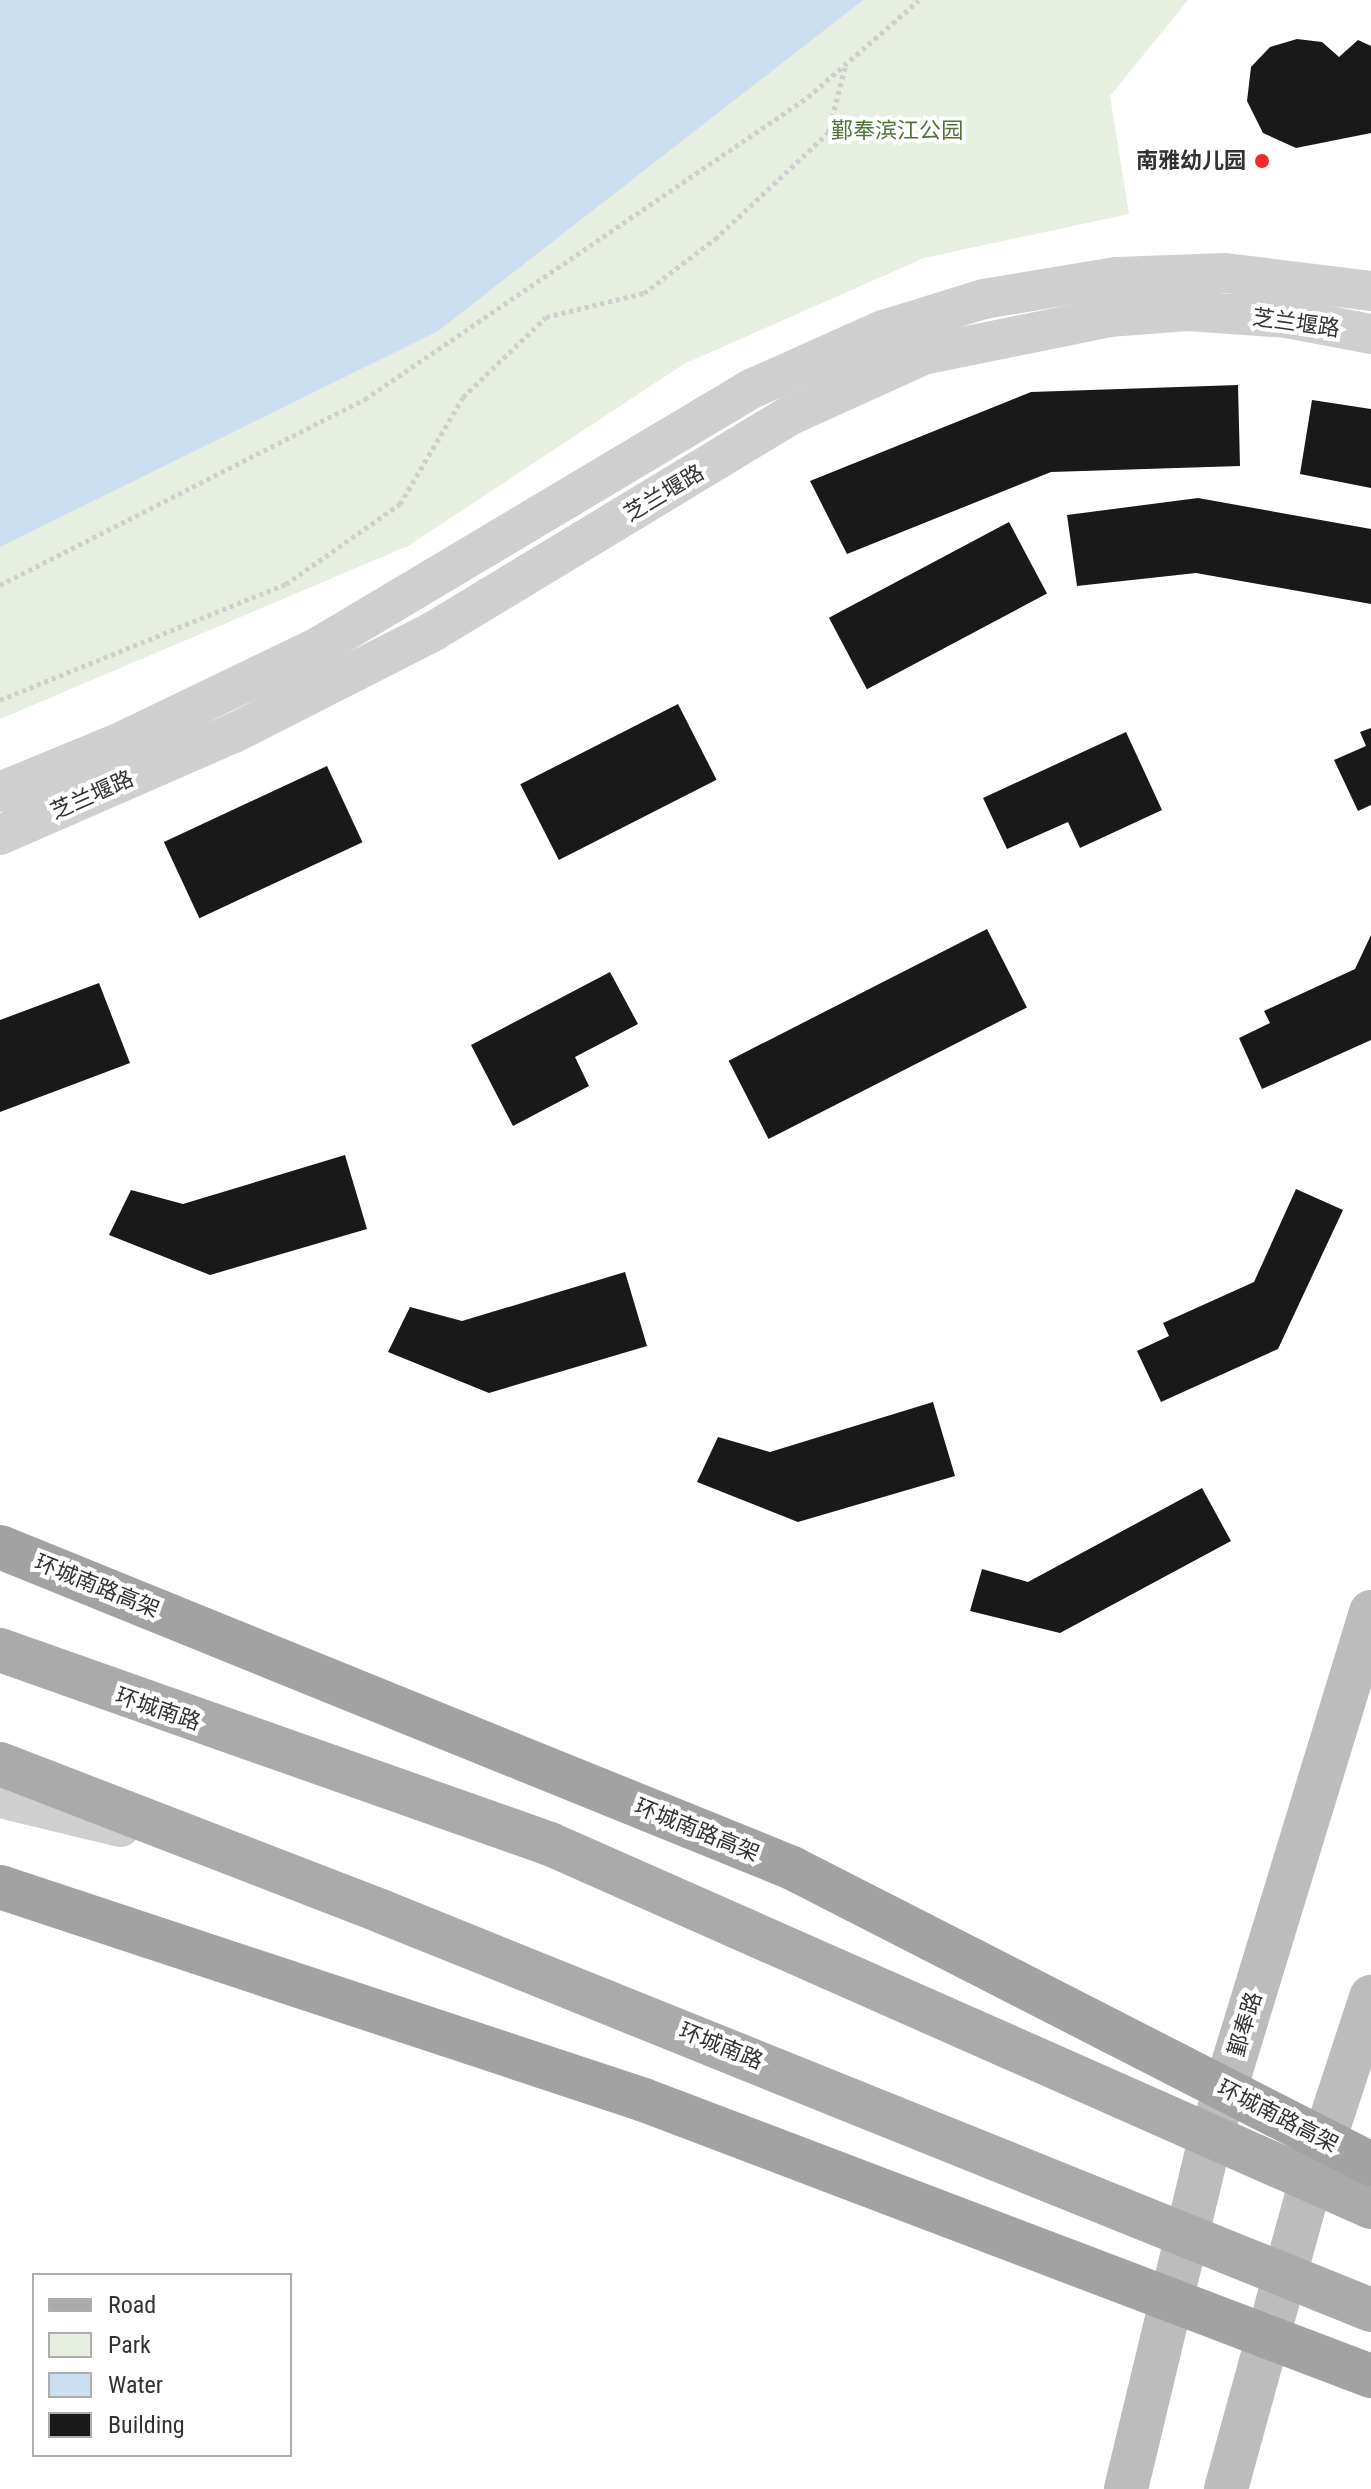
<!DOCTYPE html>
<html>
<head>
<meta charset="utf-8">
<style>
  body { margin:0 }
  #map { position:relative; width:1371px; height:2489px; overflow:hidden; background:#fff; font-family:"Roboto Condensed","Noto Sans SC",sans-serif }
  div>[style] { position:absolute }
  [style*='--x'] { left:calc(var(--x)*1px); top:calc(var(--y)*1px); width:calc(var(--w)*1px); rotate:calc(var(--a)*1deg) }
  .green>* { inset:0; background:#e7efe0 }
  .water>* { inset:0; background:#cbdff0 }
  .building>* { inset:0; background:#191919; transform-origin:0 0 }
  .path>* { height:5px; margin-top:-2.5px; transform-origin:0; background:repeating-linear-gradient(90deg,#cfcfcf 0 4px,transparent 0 8px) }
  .tertiary>* { height:40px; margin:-20px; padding:0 20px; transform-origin:20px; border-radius:20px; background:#cfcfcf }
  .secondary>* { height:44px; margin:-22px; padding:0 22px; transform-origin:22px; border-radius:22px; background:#bcbcbc }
  .primary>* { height:44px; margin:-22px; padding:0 22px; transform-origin:22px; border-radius:22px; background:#aaa }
  .trunk-bridge>* { height:44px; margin:-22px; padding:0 22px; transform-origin:22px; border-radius:22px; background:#a2a2a2 }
  .dots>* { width:22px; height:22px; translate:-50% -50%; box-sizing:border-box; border:4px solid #fff; border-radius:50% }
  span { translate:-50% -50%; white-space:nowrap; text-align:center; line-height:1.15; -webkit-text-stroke:8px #fff; paint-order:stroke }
  .park-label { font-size:22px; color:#51733a }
  .poi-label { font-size:22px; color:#323232; font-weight:700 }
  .right { translate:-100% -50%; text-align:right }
  .street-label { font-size:22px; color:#323232 }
  .legend { position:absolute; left:32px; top:2273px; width:260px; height:184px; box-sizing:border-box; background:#fff; border:2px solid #adadad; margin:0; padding:10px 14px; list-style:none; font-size:24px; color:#323232 }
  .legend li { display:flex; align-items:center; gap:16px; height:40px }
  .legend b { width:40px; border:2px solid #adadad }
</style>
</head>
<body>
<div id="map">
  <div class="green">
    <div style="clip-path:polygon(852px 0,1188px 0,1110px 96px,1129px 214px,924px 258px,684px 364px,408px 546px,0 719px,0 531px)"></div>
  </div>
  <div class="water">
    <div style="clip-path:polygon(0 0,863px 0,438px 331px,0 547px)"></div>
  </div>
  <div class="building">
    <div style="clip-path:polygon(1297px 39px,1322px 42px,1339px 57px,1358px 40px,1371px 46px,1371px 133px,1296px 148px,1263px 133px,1247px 101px,1251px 67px,1270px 47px)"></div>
    <div style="clip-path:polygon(1238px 385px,1240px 466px,1051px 472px,847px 554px,810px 481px,1031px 392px)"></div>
    <div style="clip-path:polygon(1312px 400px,1371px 409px,1371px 488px,1300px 474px)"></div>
    <div style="clip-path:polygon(1198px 498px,1371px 529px,1371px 604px,1196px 573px,1077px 586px,1067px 515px)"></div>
    <div style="left:1009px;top:522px;width:81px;height:204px;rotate:62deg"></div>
    <div style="left:678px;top:704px;width:85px;height:177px;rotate:63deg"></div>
    <div style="clip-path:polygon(1371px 728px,1371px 805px,1358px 811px,1334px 760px,1366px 746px,1360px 732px)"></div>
    <div style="clip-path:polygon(1126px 732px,1162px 810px,1080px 848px,1068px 822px,1007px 849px,983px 798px)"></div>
    <div style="left:327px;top:766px;width:84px;height:180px;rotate:65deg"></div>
    <div style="left:987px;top:929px;width:88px;height:290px;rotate:63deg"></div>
    <div style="clip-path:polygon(1371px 935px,1371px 1040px,1262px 1089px,1239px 1038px,1270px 1023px,1264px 1011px,1355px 969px)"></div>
    <div style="clip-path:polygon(610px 972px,638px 1024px,575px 1057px,589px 1086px,513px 1126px,471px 1045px)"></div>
    <div style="clip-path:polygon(99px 983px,130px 1063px,0 1112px,0 1020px)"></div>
    <div style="clip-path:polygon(345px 1155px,367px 1229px,210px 1275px,109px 1235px,131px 1190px,183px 1204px)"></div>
    <div style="clip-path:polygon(1296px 1189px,1343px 1210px,1278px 1349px,1161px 1402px,1137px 1351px,1169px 1336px,1163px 1323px,1254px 1282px)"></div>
    <div style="clip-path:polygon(625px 1272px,647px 1346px,489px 1393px,388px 1352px,410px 1307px,462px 1321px)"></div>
    <div style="clip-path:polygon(933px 1402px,955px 1476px,798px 1522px,697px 1482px,718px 1437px,770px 1452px)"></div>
    <div style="clip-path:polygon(1202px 1488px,1231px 1541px,1060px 1633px,970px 1611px,982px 1569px,1028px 1582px)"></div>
  </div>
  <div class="path">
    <div style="--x:0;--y:585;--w:410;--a:-27"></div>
    <div style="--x:365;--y:399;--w:536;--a:-34.28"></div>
    <div style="--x:808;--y:97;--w:147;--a:-41.1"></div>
    <div style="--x:0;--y:700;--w:309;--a:-22.1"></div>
    <div style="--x:286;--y:584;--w:139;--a:-35.1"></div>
    <div style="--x:400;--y:504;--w:124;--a:-59.5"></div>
    <div style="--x:463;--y:397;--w:115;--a:-43.9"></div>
    <div style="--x:546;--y:317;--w:101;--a:-13.8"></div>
    <div style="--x:644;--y:293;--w:89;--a:-37.3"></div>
    <div style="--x:715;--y:239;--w:155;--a:-43.2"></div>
    <div style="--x:828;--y:133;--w:71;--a:-75.4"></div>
  </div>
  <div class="tertiary">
    <div style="--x:0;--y:792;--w:133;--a:-22.5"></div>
    <div style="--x:123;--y:741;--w:219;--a:-25.7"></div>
    <div style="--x:320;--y:646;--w:502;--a:-30.81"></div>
    <div style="--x:751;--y:389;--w:145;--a:-24.1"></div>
    <div style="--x:883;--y:330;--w:106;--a:-17.1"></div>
    <div style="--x:984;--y:299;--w:134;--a:-9.5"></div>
    <div style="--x:1116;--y:277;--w:109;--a:-2.1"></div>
    <div style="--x:1225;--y:273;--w:147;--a:7"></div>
    <div style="--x:0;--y:835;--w:255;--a:-23.6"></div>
    <div style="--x:234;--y:733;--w:225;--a:-27"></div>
    <div style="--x:434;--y:631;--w:419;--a:-31.2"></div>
    <div style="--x:793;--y:414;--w:143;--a:-24.4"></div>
    <div style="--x:923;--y:355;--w:190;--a:-11.5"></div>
    <div style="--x:1109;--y:317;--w:79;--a:-4.3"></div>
    <div style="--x:1188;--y:311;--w:99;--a:4"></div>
    <div style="--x:1287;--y:318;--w:86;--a:10.8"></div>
    <div style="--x:0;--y:1798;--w:124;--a:13.5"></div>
  </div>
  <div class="secondary">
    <div style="--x:1126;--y:2489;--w:363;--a:-76.5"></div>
    <div style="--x:1211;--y:2136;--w:548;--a:-73.02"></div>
    <div style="--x:1226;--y:2489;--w:320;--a:-74.6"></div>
    <div style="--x:1311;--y:2180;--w:193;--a:-71.8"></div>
  </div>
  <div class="primary">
    <div style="--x:0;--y:1650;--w:583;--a:19.43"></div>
    <div style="--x:550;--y:1844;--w:898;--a:23.85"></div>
    <div style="--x:0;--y:1764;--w:411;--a:21.1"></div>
    <div style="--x:383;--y:1912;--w:1065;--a:21.94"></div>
  </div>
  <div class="trunk-bridge">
    <div style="--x:0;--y:1547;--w:855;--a:22.06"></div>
    <div style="--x:792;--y:1868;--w:650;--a:27.08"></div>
    <div style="--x:0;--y:1887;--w:678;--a:18.3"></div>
    <div style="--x:644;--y:2100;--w:778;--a:20.79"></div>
  </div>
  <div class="dots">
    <div style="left:1262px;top:161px;background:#f4292b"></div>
  </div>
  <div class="park-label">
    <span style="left:897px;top:131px">鄞奉滨江公园</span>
  </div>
  <div class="poi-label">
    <span class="right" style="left:1246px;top:161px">南雅幼儿园</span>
  </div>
  <div class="street-label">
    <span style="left:1296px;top:323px;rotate:8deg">芝兰堰路</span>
    <span style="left:664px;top:493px;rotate:-31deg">芝兰堰路</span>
    <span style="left:92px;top:795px;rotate:-24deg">芝兰堰路</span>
    <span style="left:97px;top:1586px;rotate:22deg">环城南路高架</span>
    <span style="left:158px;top:1709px;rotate:19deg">环城南路</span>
    <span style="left:697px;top:1830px;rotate:22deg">环城南路高架</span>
    <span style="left:1245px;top:2024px;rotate:-73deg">鄞奉路</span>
    <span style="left:721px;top:2046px;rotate:22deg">环城南路</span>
    <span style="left:1278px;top:2116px;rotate:27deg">环城南路高架</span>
  </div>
  <ul class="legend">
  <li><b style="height:10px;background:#aaa"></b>Road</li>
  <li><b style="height:22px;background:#e7efe0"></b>Park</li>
  <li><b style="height:22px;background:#cbdff0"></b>Water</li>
  <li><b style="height:22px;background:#191919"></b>Building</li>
  </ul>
</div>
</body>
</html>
